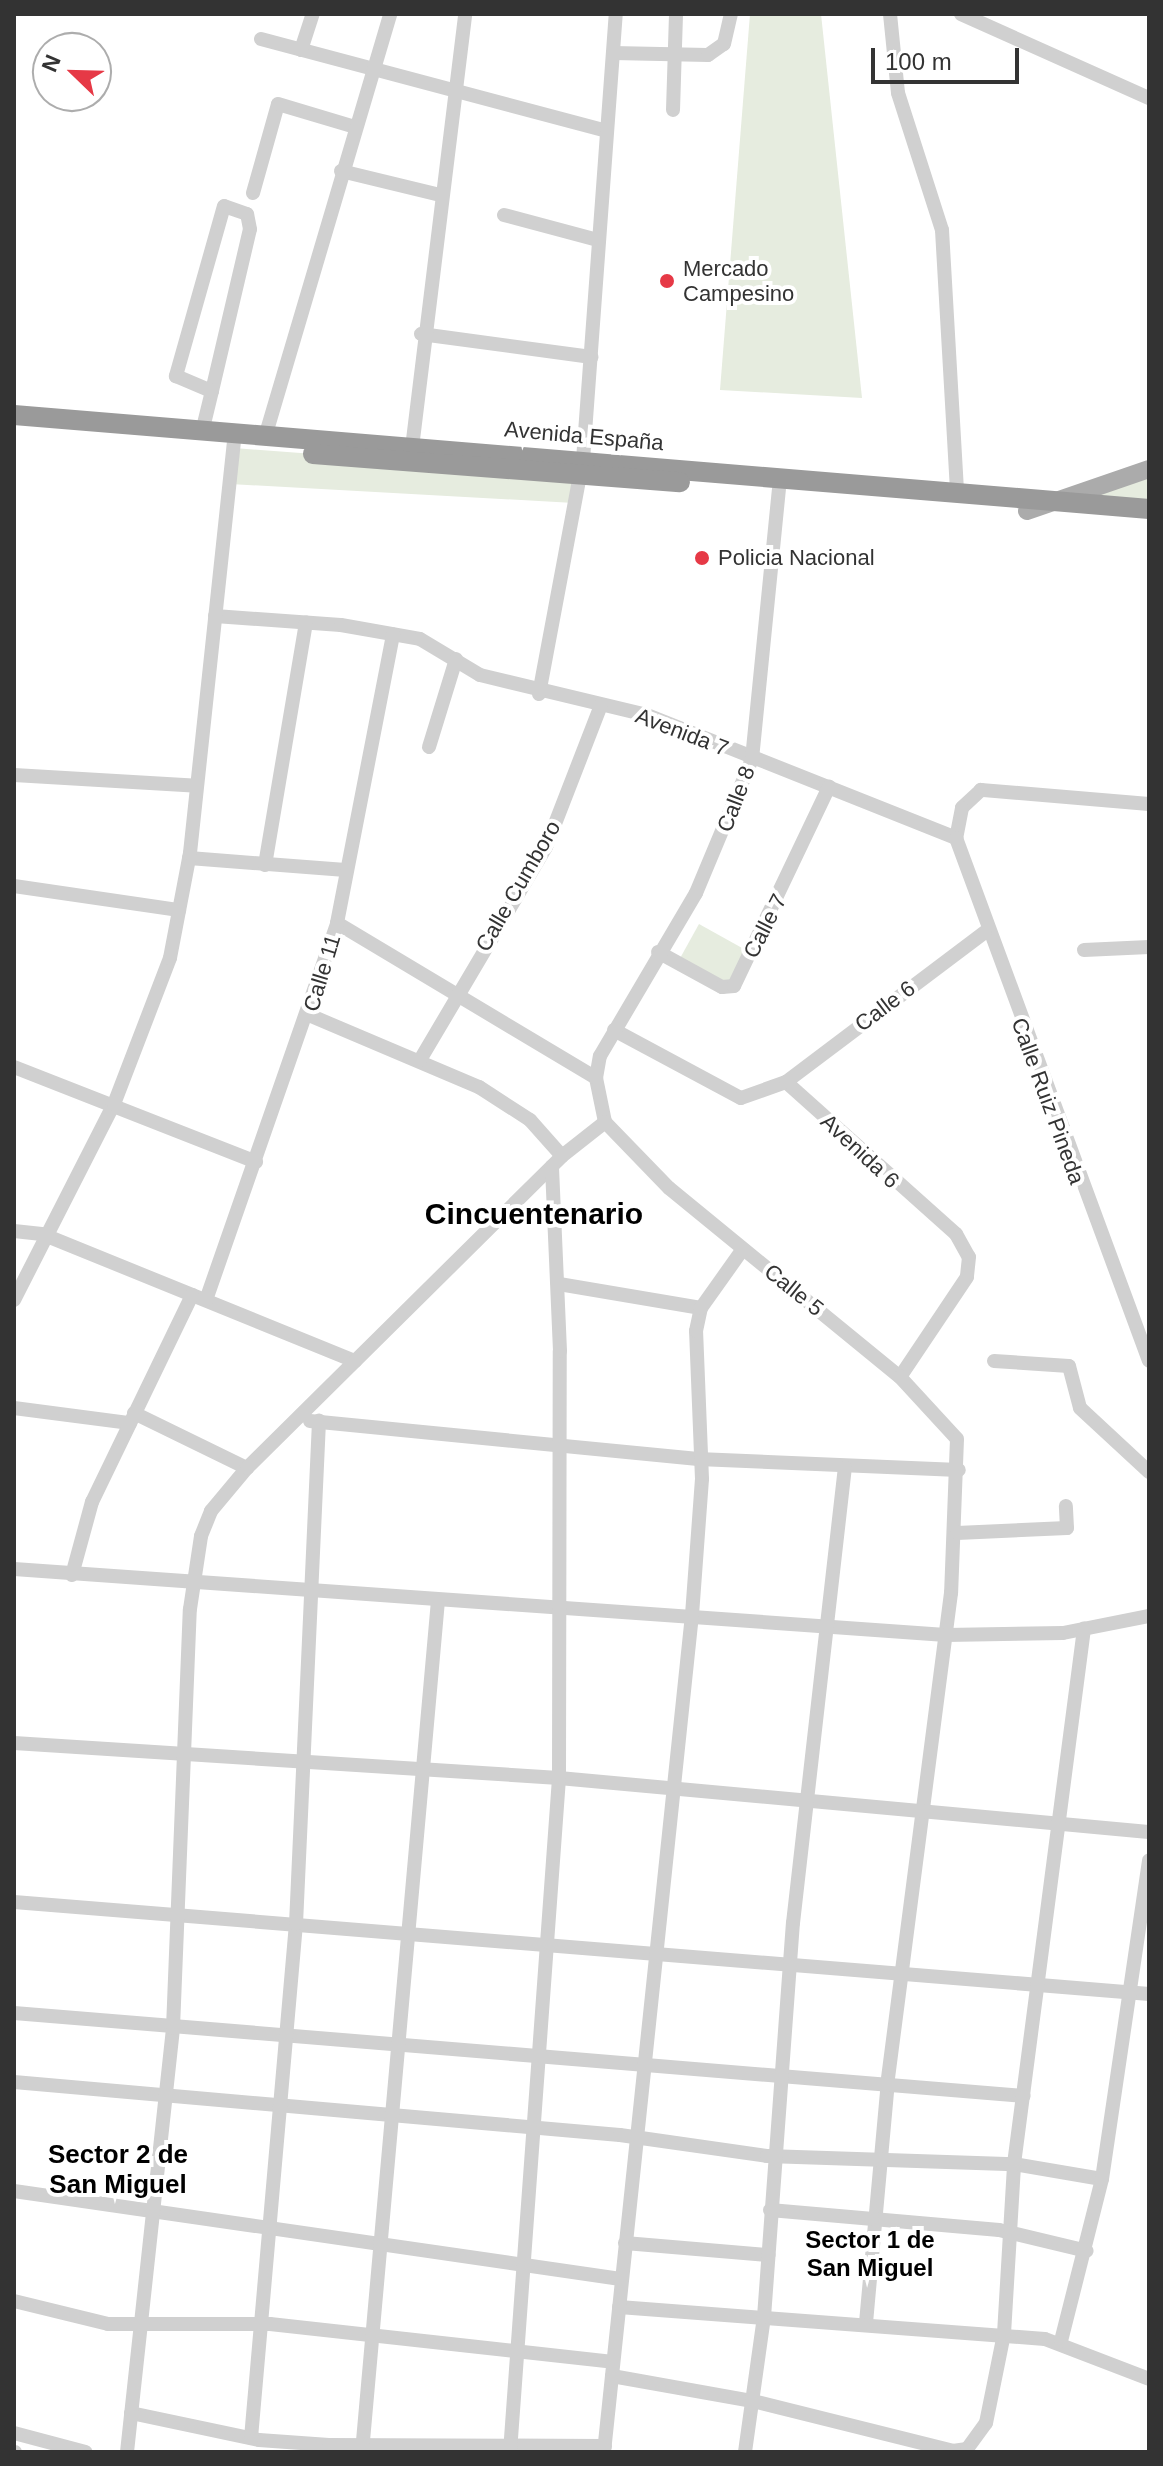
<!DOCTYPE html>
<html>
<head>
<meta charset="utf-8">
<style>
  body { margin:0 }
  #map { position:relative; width:1163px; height:2466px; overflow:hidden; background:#fff; font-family:Helvetica,sans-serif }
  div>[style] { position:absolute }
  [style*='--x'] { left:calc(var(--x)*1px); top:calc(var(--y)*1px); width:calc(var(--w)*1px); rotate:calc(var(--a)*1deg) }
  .green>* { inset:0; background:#e6ecdf; transform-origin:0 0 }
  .minor>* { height:14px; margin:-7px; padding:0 7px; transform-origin:7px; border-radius:7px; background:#d0d0d0 }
  .major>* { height:18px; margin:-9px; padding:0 9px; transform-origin:9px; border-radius:9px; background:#ababab }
  .highway>* { height:20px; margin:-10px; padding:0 10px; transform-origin:10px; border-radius:10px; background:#9a9a9a }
  .dots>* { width:22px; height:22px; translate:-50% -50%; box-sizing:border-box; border:4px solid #fff; border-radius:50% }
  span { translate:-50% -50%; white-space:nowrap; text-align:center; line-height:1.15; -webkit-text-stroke:8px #fff; paint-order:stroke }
  .poi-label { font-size:22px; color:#333 }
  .left { translate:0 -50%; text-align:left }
  .street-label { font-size:22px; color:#333 }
  .neighbourhood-label { font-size:24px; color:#000; font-weight:700 }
  .quarter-label { font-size:26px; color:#000; font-weight:700 }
  .district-label { font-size:30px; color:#000; font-weight:700 }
  .frame { position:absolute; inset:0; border:16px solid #333; pointer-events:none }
  .north { position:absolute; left:32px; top:32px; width:80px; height:80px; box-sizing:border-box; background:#fff; border:2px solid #adadad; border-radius:50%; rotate:293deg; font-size:22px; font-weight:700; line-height:32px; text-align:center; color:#333 }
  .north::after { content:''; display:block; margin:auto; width:28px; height:36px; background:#e63946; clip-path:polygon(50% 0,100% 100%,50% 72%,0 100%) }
  .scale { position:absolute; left:871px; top:48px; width:148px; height:36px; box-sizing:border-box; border:4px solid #333; border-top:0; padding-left:10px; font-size:24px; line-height:28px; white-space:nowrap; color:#333; -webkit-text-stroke:6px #fff; paint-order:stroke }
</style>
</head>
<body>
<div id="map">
  <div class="green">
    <div style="clip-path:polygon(750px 14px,821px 14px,862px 398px,720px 390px)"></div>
    <div style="clip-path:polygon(234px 448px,580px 474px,574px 503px,230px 484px)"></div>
    <div style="clip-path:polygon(1149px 473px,1149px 503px,1081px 496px)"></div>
    <div style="left:699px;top:924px;width:57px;height:40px;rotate:29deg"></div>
  </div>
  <div class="minor">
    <div style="--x:890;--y:14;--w:79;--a:84.2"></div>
    <div style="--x:898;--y:93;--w:144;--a:72.2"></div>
    <div style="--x:942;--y:230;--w:263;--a:86.7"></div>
    <div style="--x:961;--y:14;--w:206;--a:24.1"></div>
    <div style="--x:261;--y:39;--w:358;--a:14.9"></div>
    <div style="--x:301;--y:50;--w:38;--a:-72"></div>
    <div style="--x:613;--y:53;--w:95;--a:1.2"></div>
    <div style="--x:708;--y:55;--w:19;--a:-35"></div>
    <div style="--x:724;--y:44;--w:31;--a:-77"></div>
    <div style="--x:673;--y:110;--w:96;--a:-88.2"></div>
    <div style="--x:341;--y:171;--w:102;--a:13.6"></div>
    <div style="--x:253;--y:193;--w:92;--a:-74.3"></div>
    <div style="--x:278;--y:104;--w:80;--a:16.6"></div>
    <div style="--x:504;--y:215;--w:97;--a:14.9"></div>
    <div style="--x:421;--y:334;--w:172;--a:7.7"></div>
    <div style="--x:202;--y:432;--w:42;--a:-76.3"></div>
    <div style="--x:212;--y:391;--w:166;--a:-76.8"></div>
    <div style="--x:250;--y:229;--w:15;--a:-101"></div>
    <div style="--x:247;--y:214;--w:24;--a:-161"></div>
    <div style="--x:224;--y:206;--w:177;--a:105.8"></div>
    <div style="--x:176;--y:376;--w:39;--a:23"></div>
    <div style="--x:265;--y:437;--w:441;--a:-73.5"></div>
    <div style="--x:411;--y:456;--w:445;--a:-83"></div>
    <div style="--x:215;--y:616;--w:126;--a:4.1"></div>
    <div style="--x:341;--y:625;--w:80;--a:10"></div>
    <div style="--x:420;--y:639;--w:70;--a:31"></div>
    <div style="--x:480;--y:675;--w:172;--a:13.5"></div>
    <div style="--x:647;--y:715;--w:333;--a:21.7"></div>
    <div style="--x:539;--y:694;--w:238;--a:-79.4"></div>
    <div style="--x:583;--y:460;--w:447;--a:-85.8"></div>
    <div style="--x:429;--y:747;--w:92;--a:-72.9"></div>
    <div style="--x:14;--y:775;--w:183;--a:3.4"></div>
    <div style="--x:1149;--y:804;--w:169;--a:-175.2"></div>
    <div style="--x:981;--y:790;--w:26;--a:137"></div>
    <div style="--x:962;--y:808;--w:31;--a:101"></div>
    <div style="--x:956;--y:838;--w:557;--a:69.74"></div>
    <div style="--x:189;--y:858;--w:157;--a:4.4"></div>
    <div style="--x:265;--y:865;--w:246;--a:-80.4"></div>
    <div style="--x:14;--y:886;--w:167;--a:8.3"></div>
    <div style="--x:337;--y:923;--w:302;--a:30.9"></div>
    <div style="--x:596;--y:1078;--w:45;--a:78.4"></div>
    <div style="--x:1084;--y:950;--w:65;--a:-2.6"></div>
    <div style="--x:658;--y:952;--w:73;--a:28.7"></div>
    <div style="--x:722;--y:987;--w:12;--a:-5"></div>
    <div style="--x:734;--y:986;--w:221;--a:-64.5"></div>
    <div style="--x:309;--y:1015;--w:185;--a:23"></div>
    <div style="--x:479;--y:1087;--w:61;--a:32.9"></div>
    <div style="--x:530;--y:1120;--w:48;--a:48.4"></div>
    <div style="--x:614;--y:1030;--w:144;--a:28.2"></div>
    <div style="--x:741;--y:1098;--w:48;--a:-19.6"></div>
    <div style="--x:786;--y:1082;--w:228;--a:41.8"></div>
    <div style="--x:956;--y:1234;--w:26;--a:61"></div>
    <div style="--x:969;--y:1257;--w:20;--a:96"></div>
    <div style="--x:967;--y:1277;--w:120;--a:123.8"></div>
    <div style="--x:420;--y:1060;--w:247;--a:-59.4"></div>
    <div style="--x:546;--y:847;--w:152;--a:-68.8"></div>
    <div style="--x:14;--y:1067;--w:260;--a:21.4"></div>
    <div style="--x:596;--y:1078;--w:22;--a:-80"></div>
    <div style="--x:600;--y:1056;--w:189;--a:-59.5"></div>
    <div style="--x:696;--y:893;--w:145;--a:-67.3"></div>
    <div style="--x:752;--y:759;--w:271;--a:-84.3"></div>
    <div style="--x:786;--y:1082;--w:249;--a:-37"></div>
    <div style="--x:605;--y:1122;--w:92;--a:45.9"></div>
    <div style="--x:669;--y:1188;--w:298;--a:39.3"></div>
    <div style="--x:900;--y:1377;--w:84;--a:47.4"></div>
    <div style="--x:957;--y:1439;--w:154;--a:92.2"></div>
    <div style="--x:951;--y:1593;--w:492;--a:97.4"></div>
    <div style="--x:888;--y:2081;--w:244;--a:95.2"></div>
    <div style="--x:14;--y:1231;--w:28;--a:6"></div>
    <div style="--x:42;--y:1234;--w:338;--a:22.1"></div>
    <div style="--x:559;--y:1284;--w:144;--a:9.6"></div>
    <div style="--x:14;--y:1300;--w:220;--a:-63"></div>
    <div style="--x:114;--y:1104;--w:156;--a:-69"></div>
    <div style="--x:170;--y:958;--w:107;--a:-79.2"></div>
    <div style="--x:190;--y:853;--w:420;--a:-83.9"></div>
    <div style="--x:206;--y:1300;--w:399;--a:-70.8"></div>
    <div style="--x:337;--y:923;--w:294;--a:-79"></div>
    <div style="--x:994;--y:1361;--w:75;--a:3.8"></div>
    <div style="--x:1069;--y:1366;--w:43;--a:75.3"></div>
    <div style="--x:1080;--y:1408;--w:94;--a:42.8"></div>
    <div style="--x:14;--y:1408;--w:117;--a:7.4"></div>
    <div style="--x:134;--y:1413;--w:126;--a:26"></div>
    <div style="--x:310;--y:1421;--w:390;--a:5.6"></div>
    <div style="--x:698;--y:1459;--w:261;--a:2.4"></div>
    <div style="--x:957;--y:1533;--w:110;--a:-2.6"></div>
    <div style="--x:1067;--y:1528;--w:22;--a:-93"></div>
    <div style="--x:14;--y:1569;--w:934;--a:4.05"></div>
    <div style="--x:946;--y:1635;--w:117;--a:-1"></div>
    <div style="--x:1063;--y:1633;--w:88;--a:-11.2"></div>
    <div style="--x:72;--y:1575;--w:76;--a:-74.7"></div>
    <div style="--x:92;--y:1502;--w:230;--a:-64.2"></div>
    <div style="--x:14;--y:1743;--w:546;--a:3.67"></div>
    <div style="--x:559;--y:1778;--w:592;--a:5.23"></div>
    <div style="--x:14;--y:1902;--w:1139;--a:4.63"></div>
    <div style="--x:14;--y:2013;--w:1013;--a:4.7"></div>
    <div style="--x:14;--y:2082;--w:608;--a:5"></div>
    <div style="--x:620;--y:2135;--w:148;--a:8.1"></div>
    <div style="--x:767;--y:2156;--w:247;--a:1.9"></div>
    <div style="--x:1014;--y:2164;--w:89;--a:9.7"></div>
    <div style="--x:14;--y:2191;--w:613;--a:8.25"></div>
    <div style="--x:770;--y:2210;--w:230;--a:5"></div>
    <div style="--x:999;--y:2230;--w:90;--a:13.4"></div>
    <div style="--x:625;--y:2243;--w:144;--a:4.8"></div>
    <div style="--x:14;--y:2301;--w:97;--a:13.7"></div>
    <div style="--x:108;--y:2324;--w:162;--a:0"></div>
    <div style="--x:270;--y:2324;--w:345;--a:6.3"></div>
    <div style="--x:619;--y:2307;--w:427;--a:4.3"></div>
    <div style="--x:1045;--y:2339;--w:111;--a:21"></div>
    <div style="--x:1061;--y:2341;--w:167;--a:-75.8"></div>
    <div style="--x:1102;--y:2179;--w:322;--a:-81.6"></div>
    <div style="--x:612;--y:2376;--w:143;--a:10.1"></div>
    <div style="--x:753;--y:2401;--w:210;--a:14"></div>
    <div style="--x:131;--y:2413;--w:131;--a:11.9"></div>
    <div style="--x:259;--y:2440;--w:70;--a:4.1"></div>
    <div style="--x:329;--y:2445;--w:276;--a:0.2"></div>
    <div style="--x:14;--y:2433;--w:74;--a:14.8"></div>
    <div style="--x:251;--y:2438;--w:516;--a:-85"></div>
    <div style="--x:296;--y:1924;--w:504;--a:-87.38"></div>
    <div style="--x:953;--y:2451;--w:14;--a:-8"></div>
    <div style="--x:967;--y:2449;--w:32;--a:-54"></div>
    <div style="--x:986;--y:2423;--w:91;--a:-78.6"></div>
    <div style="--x:1004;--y:2334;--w:170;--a:-86.6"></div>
    <div style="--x:1014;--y:2164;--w:540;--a:-82.55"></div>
    <div style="--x:14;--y:2452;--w:1;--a:0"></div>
    <div style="--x:127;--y:2452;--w:426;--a:-83.8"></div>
    <div style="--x:173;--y:2028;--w:419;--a:-87.7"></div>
    <div style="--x:190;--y:1609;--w:74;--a:-81.4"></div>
    <div style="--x:201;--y:1536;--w:27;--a:-68"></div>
    <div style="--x:211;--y:1511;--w:56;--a:-50.1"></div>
    <div style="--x:247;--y:1468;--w:443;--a:-44.7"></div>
    <div style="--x:562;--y:1156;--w:55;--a:-38.3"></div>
    <div style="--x:362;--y:2452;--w:854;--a:-84.9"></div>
    <div style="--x:510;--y:2452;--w:676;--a:-85.84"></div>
    <div style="--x:559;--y:1778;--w:427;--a:-89.9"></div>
    <div style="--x:560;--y:1351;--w:185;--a:-92.5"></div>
    <div style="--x:604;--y:2452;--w:842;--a:-84"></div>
    <div style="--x:692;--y:1615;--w:136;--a:-85.8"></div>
    <div style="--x:702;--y:1479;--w:148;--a:-92.3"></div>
    <div style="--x:696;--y:1331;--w:24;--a:-78"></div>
    <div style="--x:701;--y:1308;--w:72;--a:-54.6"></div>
    <div style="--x:745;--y:2452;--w:136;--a:-82"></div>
    <div style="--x:764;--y:2317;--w:395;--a:-85.8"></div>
    <div style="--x:793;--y:1923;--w:458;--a:-83.5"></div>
  </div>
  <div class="major">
    <div style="--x:1027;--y:511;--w:129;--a:-19"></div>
  </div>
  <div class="highway">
    <div style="--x:14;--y:415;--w:1139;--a:4.73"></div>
    <div style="--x:313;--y:454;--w:368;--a:4.4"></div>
  </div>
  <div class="dots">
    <div style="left:667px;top:281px;background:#e63946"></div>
    <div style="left:702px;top:558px;background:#e63946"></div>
  </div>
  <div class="poi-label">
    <span class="left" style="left:683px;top:281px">Mercado<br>Campesino</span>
    <span class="left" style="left:718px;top:558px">Policia Nacional</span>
  </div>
  <div class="street-label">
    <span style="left:584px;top:436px;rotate:5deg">Avenida España</span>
    <span style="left:682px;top:732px;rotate:21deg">Avenida 7</span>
    <span style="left:736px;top:799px;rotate:-69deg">Calle 8</span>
    <span style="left:518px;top:886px;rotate:-60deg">Calle Cumboro</span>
    <span style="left:765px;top:926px;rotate:-63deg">Calle 7</span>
    <span style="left:322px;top:973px;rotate:-73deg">Calle 11</span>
    <span style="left:885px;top:1006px;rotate:-37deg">Calle 6</span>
    <span style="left:1048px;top:1101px;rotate:70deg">Calle Ruiz Pineda</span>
    <span style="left:860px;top:1151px;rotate:43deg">Avenida 6</span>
    <span style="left:794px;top:1290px;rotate:39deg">Calle 5</span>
  </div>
  <div class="neighbourhood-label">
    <span style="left:870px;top:2254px">Sector 1 de<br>San Miguel</span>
  </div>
  <div class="quarter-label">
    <span style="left:118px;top:2170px">Sector 2 de<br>San Miguel</span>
  </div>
  <div class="district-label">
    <span style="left:534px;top:1214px">Cincuentenario</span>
  </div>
  <div class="frame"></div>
  <div class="north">N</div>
  <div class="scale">100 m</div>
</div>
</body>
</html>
